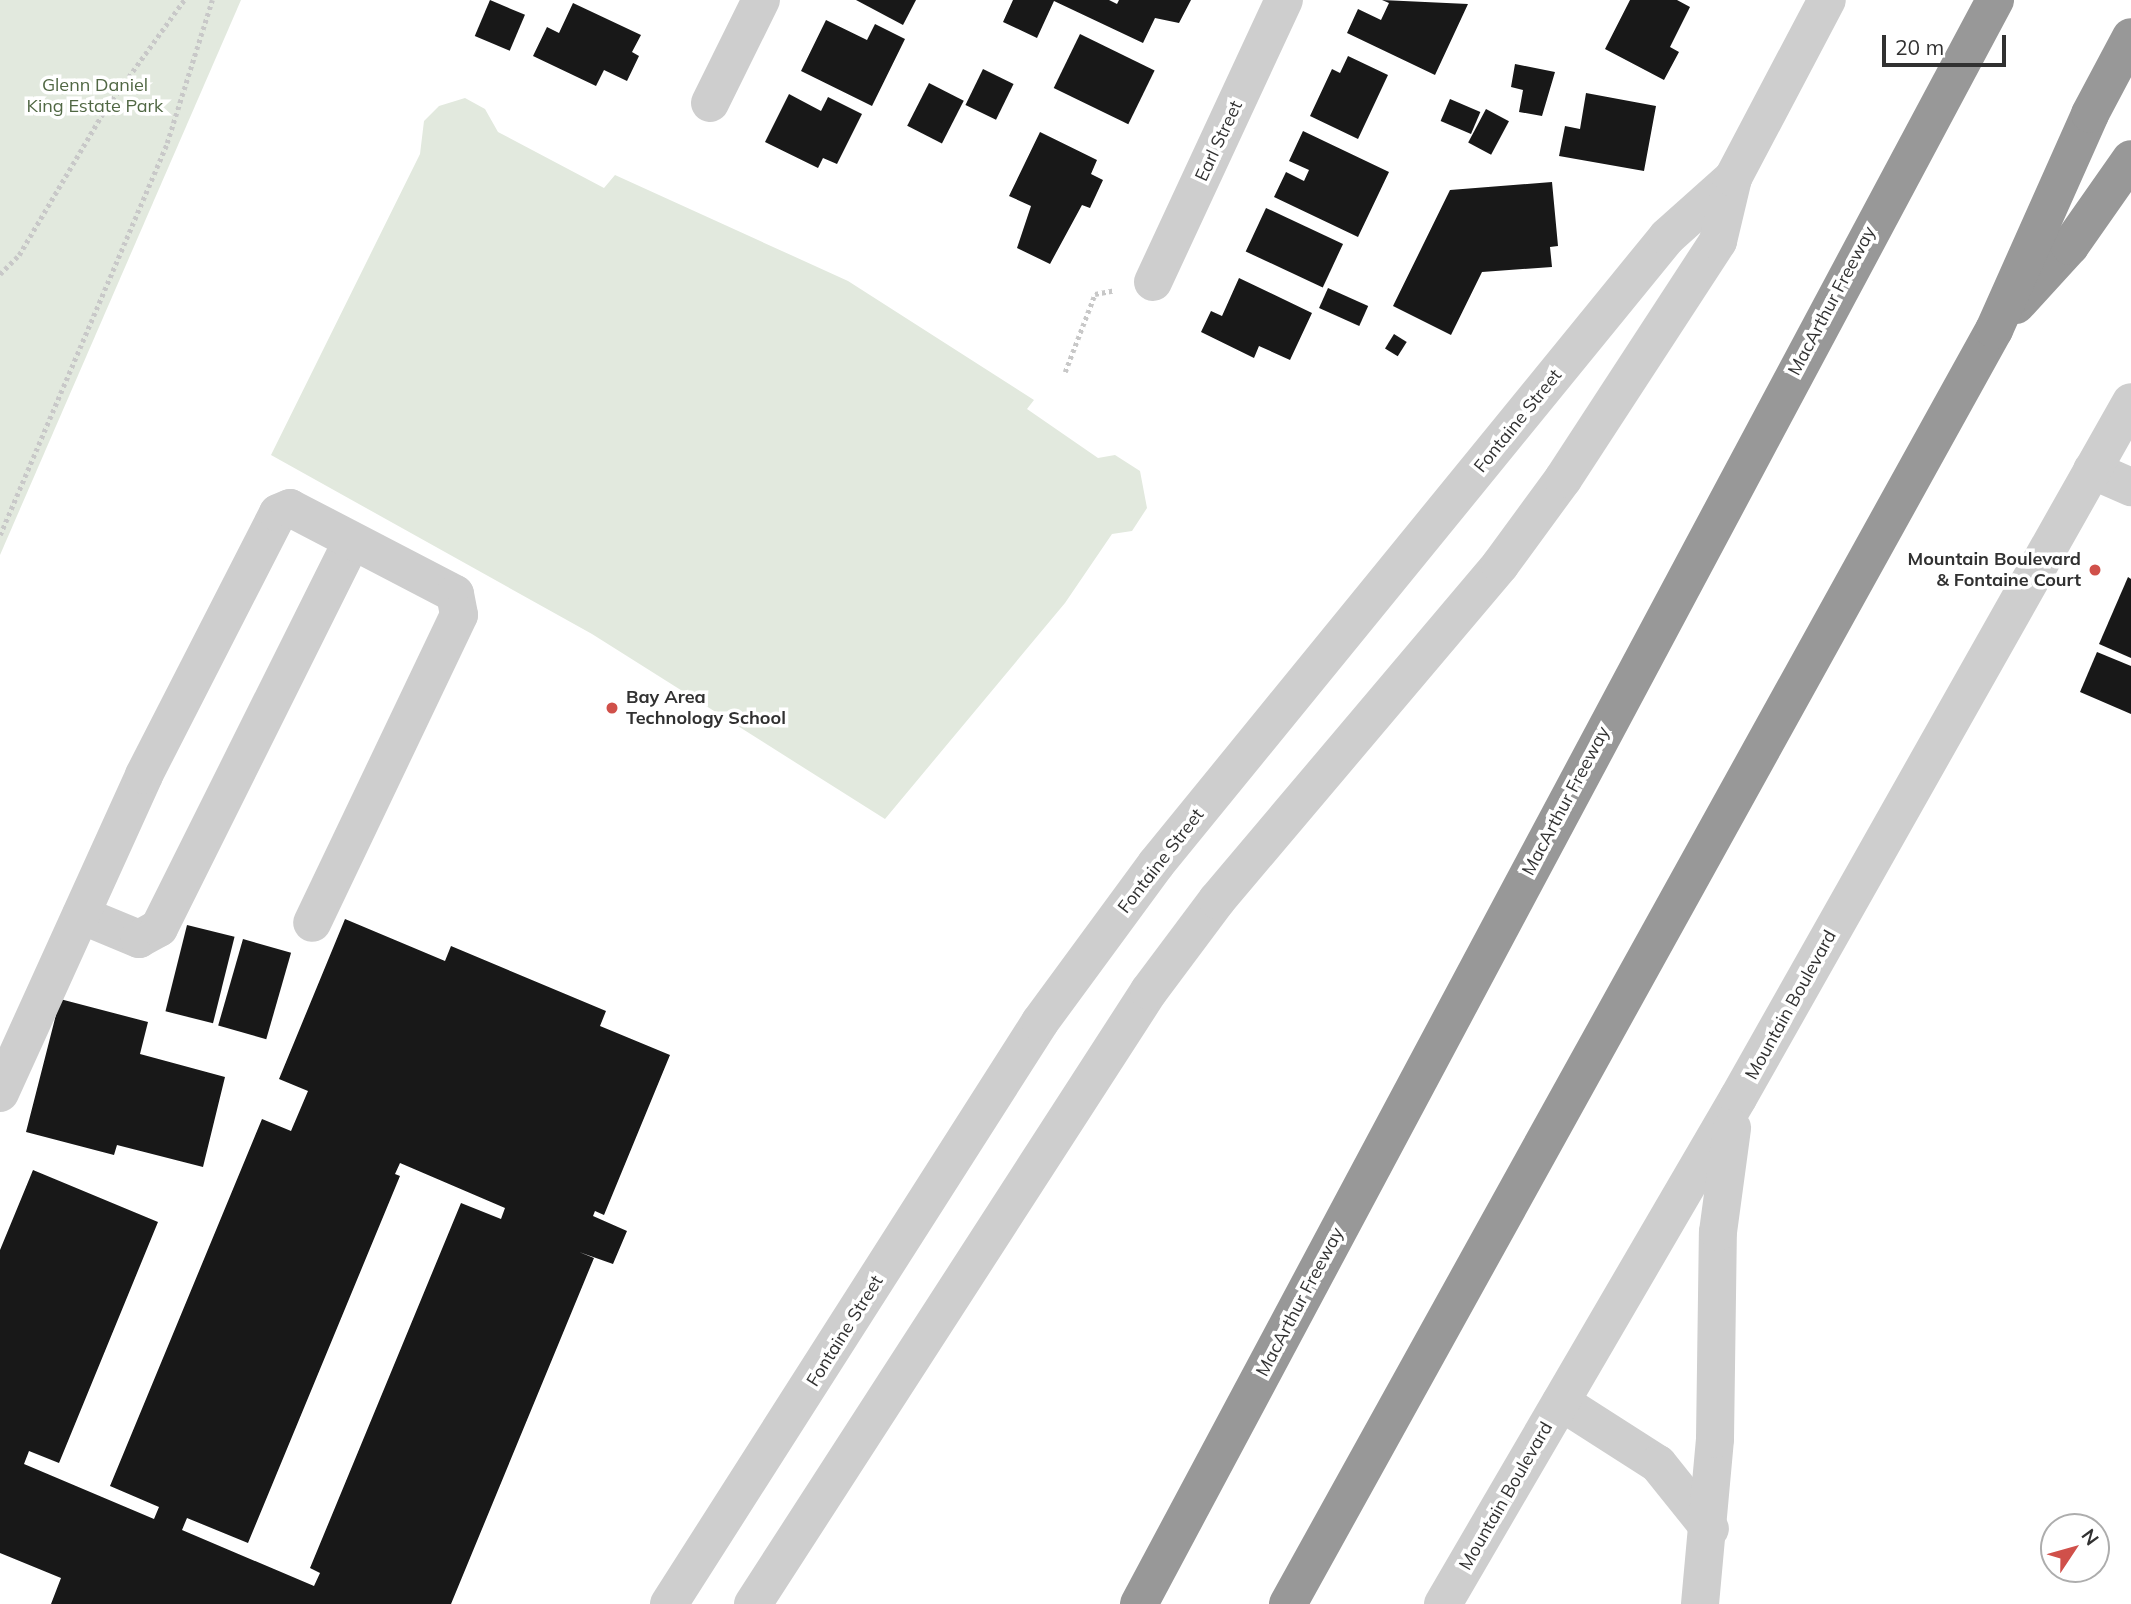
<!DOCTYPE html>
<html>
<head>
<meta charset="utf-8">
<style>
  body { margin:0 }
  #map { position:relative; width:2131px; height:1604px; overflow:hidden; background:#fff; font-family:Mulish,sans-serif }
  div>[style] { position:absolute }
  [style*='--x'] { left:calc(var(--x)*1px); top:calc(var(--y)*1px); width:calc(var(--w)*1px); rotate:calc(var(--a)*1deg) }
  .green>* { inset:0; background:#e2e9de }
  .building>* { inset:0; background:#181818; transform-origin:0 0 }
  .path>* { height:4.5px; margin-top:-2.25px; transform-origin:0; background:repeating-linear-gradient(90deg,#c8c8c8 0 3.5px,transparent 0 7px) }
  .minor>* { height:38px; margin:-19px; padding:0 19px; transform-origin:19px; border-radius:19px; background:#cecece }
  .highway>* { height:38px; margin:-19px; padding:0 19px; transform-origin:19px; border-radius:19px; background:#989898 }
  .dots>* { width:19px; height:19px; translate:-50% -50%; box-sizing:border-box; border:4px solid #fff; border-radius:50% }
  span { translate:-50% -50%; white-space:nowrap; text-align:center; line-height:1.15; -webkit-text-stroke:7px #fff; paint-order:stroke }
  .park-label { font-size:18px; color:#506743 }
  .street-label { font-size:18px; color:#313131 }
  .poi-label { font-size:18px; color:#313131; font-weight:700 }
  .right { translate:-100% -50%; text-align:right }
  .left { translate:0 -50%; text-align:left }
  .north { position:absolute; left:2040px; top:1513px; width:70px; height:70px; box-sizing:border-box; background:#fff; border:2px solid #adadad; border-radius:50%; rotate:54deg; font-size:19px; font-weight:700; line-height:28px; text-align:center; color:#313131 }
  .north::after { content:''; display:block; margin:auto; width:24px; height:32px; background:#d0504a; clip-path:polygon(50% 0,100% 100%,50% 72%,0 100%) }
  .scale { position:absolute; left:1882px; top:35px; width:124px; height:32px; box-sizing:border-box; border:4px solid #313131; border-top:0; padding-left:9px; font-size:21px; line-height:24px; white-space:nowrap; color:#313131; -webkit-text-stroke:5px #fff; paint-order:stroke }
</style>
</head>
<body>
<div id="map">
  <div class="green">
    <div style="clip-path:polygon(0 0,241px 0,0 555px)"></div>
    <div style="clip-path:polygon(465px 98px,485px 109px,498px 132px,604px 188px,615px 175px,848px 281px,1034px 400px,1027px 409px,1098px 458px,1115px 455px,1140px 471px,1147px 508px,1132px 531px,1112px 534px,1065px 603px,885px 819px,592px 634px,271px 455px,420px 154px,424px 121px,439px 106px)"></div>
  </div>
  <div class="building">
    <div style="left:490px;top:0;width:38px;height:39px;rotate:23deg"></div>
    <div style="clip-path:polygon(856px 0,916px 0,903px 25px)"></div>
    <div style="clip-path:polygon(1013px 0,1109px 0,1117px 4px,1119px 0,1191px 0,1179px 23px,1155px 18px,1143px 43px,1054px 1px,1037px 38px,1003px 22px)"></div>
    <div style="clip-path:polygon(1382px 0,1468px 4px,1435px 75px,1347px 33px,1358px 9px,1381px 20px,1389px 3px)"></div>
    <div style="clip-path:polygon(1630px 0,1677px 0,1690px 7px,1670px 47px,1679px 52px,1664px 80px,1605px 49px)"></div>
    <div style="clip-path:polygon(573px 3px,641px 35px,632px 52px,639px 56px,627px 81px,604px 70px,596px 86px,533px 56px,547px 27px,559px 33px)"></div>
    <div style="clip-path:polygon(826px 20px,867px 40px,875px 24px,905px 39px,872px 106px,801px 71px)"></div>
    <div style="left:1080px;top:34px;width:83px;height:60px;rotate:26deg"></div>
    <div style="clip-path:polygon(1348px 56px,1388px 75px,1358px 139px,1310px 116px,1332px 69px,1340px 73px)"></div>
    <div style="clip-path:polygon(1515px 64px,1555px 72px,1542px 116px,1519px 112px,1523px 90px,1511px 87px)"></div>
    <div style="left:983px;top:69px;width:34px;height:40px;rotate:26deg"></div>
    <div style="left:929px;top:83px;width:39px;height:48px;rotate:27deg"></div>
    <div style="clip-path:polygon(1586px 93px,1656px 106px,1644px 171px,1559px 156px,1565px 126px,1580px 129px)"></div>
    <div style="clip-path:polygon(789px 94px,821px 111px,828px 97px,862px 114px,837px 164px,823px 158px,818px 168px,765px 142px)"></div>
    <div style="left:1450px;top:99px;width:33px;height:24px;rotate:23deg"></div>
    <div style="left:1486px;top:109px;width:26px;height:38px;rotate:28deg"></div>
    <div style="clip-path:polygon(1303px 131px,1389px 172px,1358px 237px,1274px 197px,1286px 172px,1304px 181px,1309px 170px,1289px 161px)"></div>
    <div style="clip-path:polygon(1040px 132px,1097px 160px,1091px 174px,1103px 180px,1090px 208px,1082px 205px,1050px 264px,1017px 248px,1031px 206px,1009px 196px)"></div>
    <div style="clip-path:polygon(1552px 182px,1558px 246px,1550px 247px,1552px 267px,1482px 272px,1451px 335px,1393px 306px,1450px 190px)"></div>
    <div style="left:1266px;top:208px;width:85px;height:48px;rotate:25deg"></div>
    <div style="clip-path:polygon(1239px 278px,1312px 313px,1290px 360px,1259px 346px,1254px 358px,1201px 332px,1211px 311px,1222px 316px)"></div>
    <div style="left:1328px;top:288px;width:44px;height:22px;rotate:24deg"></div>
    <div style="left:1394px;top:334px;width:15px;height:17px;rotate:32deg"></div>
    <div style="clip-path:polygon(2128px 577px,2131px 579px,2131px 658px,2099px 644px)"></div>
    <div style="clip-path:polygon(2097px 652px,2131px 666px,2131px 714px,2080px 692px)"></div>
    <div style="clip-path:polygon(evenodd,345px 919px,445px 961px,451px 946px,606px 1011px,600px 1026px,670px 1055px,604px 1215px,595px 1211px,593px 1216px,627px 1231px,613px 1264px,579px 1252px,594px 1258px,451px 1604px,51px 1604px,61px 1578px,0 1553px,0 1250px,33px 1170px,158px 1222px,59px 1463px,29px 1451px,24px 1464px,154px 1519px,159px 1507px,110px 1486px,262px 1119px,291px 1131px,308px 1091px,279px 1079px,345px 919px,400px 1163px,505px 1208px,501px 1219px,461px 1203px,310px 1568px,320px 1573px,314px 1586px,182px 1530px,187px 1518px,248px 1543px,400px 1176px,395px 1174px,400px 1163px)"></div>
    <div style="left:187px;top:925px;width:49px;height:89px;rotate:14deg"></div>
    <div style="left:243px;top:939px;width:50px;height:90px;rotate:16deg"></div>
    <div style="clip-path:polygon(60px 999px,148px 1022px,140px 1054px,225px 1077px,203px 1167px,117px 1145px,114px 1155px,26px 1132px)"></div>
  </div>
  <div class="path">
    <div style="--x:0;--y:274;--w:27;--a:-45"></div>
    <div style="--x:19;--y:255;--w:167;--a:-59.4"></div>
    <div style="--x:104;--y:111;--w:137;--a:-54.2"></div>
    <div style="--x:1065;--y:372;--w:84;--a:-69"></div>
    <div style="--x:1095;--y:294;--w:20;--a:-11"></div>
    <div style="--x:0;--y:535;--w:426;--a:-66.9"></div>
    <div style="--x:167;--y:143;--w:150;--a:-72.5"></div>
  </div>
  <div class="minor">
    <div style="--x:710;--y:103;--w:115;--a:-63.7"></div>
    <div style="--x:1153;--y:282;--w:311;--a:-65.1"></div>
    <div style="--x:2092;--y:470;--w:43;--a:23.6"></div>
    <div style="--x:81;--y:915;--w:63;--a:22.5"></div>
    <div style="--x:139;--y:939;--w:23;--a:-29"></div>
    <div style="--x:159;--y:928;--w:432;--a:-63.5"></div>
    <div style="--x:0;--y:1093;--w:349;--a:-65.6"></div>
    <div style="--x:144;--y:775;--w:294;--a:-62.9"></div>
    <div style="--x:278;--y:513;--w:13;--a:-23"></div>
    <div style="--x:290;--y:508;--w:186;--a:27.5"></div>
    <div style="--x:455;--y:594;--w:21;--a:79"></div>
    <div style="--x:459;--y:615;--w:341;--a:115.5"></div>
    <div style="--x:1561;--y:1402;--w:115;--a:32.6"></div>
    <div style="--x:1658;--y:1464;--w:83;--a:51.3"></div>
    <div style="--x:669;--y:1604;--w:690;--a:-57.48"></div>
    <div style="--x:1040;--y:1022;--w:196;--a:-53.7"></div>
    <div style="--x:1156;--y:864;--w:809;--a:-50.82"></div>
    <div style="--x:1667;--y:237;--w:89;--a:-41.8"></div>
    <div style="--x:753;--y:1604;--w:730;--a:-57.14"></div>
    <div style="--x:1149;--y:991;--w:114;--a:-53.2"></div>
    <div style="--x:1217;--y:900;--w:439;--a:-49.8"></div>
    <div style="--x:1500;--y:565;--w:107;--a:-53.8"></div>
    <div style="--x:1563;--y:479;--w:284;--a:-56.9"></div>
    <div style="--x:1718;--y:241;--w:65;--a:-76.6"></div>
    <div style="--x:1733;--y:178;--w:201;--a:-62.2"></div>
    <div style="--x:1443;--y:1604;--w:586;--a:-59.76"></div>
    <div style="--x:1738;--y:1098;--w:799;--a:-60.55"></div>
    <div style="--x:1700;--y:1604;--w:166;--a:-84.8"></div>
    <div style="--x:1715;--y:1439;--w:207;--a:-89.2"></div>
    <div style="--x:1718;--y:1232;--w:105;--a:-82.3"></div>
  </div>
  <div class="highway">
    <div style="--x:2016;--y:305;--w:80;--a:-47.5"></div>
    <div style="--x:2070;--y:246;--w:106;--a:-55"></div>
    <div style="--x:1139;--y:1604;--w:1818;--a:-61.91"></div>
    <div style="--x:1288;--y:1604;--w:1457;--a:-61.01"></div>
    <div style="--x:1994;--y:330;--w:236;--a:-66"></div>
    <div style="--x:2090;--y:114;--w:87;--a:-62"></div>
  </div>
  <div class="dots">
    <div style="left:2095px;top:570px;background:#d0504a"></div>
    <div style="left:612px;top:708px;background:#d0504a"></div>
  </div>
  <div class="park-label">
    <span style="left:95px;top:96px">Glenn Daniel<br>King Estate Park</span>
  </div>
  <div class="street-label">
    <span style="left:1219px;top:141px;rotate:-65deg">Earl Street</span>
    <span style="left:1832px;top:301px;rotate:-62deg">MacArthur Freeway</span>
    <span style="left:1518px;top:421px;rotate:-51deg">Fontaine Street</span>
    <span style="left:1566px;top:801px;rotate:-62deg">MacArthur Freeway</span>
    <span style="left:1161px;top:861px;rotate:-52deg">Fontaine Street</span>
    <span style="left:1791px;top:1005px;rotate:-61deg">Mountain Boulevard</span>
    <span style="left:1300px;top:1302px;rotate:-62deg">MacArthur Freeway</span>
    <span style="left:845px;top:1331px;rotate:-58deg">Fontaine Street</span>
    <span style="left:1506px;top:1496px;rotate:-60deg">Mountain Boulevard</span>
  </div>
  <div class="poi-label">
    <span class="right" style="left:2081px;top:570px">Mountain Boulevard<br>&amp; Fontaine Court</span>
    <span class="left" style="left:626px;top:708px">Bay Area<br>Technology School</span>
  </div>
  <div class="north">N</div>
  <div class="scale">20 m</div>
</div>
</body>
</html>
